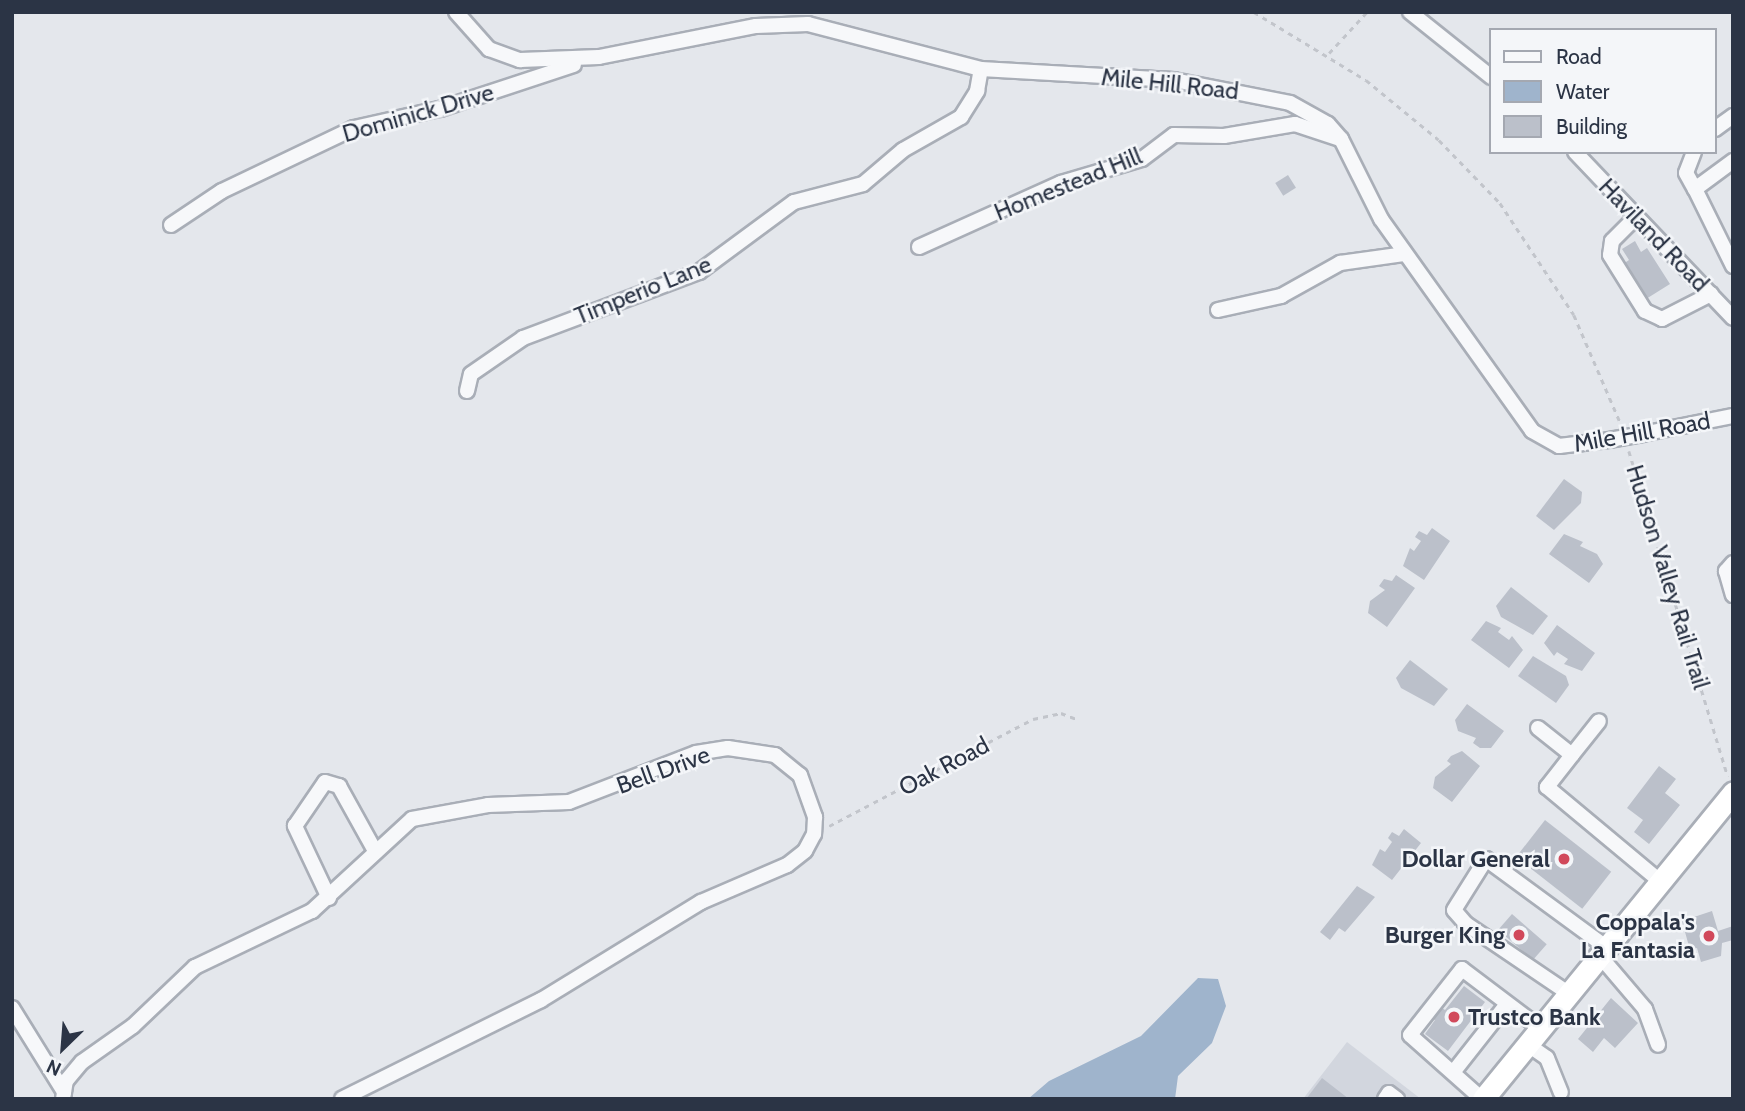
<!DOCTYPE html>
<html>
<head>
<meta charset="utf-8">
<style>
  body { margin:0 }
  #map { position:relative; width:1745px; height:1111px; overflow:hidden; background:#e4e7ec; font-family:Cabin,sans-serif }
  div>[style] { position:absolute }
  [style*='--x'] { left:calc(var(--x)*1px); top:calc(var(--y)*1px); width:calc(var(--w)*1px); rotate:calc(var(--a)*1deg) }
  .built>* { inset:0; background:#d2d6de }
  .water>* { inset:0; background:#9fb4cc }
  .building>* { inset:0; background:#bbc0ca; transform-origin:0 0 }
  .path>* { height:2.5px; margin-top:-1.25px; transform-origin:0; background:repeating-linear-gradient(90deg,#c2c5cb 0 5px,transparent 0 10px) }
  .roads { filter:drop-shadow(2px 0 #a9aeb7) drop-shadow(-2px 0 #a9aeb7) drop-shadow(0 2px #a9aeb7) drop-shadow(0 -2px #a9aeb7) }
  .minor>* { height:14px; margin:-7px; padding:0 7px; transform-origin:7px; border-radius:7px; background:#f7f8fa }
  .highway>* { height:21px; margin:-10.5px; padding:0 10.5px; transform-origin:10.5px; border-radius:10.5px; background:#fff }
  .bridges { filter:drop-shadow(2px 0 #a9aeb7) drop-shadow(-2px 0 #a9aeb7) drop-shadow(0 2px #a9aeb7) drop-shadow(0 -2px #a9aeb7) }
  .minor-bridge>* { height:14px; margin:-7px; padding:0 7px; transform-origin:7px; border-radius:7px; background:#f7f8fa }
  .dots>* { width:19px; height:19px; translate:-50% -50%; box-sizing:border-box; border:4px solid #f4f6f9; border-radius:50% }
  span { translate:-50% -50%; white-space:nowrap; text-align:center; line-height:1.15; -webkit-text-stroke:5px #f4f6f9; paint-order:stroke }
  .street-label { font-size:24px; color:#2b3445 }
  .poi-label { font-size:24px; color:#2b3445; font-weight:700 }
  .right { translate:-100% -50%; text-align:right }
  .left { translate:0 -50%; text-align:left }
  .frame { position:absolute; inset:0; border:14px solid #2b3445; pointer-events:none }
  .legend { position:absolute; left:1489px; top:28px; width:228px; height:126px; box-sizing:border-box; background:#f4f6f9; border:2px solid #a4a8b1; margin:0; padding:9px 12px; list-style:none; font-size:21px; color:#2b3445 }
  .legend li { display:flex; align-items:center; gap:14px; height:35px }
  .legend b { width:35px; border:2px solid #a4a8b1 }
  .north { position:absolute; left:28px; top:1013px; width:70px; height:70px; -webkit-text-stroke:5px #f4f6f9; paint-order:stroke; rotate:205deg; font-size:19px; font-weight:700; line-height:28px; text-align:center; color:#2b3445 }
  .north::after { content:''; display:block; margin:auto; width:24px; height:32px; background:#2b3445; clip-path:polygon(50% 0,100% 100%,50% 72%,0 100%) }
</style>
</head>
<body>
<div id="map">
  <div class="built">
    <div style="clip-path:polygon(1347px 1042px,1421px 1099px,1303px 1099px)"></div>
  </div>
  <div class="water">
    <div style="clip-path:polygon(1198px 978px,1218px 979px,1226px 1006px,1212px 1043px,1178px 1076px,1175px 1099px,1028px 1099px,1049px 1081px,1141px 1036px)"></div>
  </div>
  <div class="building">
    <div style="left:1288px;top:175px;width:15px;height:15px;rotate:58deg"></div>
    <div style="clip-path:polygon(1635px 241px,1641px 252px,1647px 248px,1670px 284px,1646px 299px,1623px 264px,1629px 260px,1622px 249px)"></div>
    <div style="clip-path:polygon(1564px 479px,1582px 492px,1581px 503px,1554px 530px,1536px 516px)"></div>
    <div style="clip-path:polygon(1432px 528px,1450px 541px,1424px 580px,1403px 566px,1410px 548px,1414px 551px,1421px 541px,1415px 537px,1419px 531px,1427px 535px)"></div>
    <div style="clip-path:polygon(1564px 534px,1583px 542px,1580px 546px,1597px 554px,1603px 564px,1589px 583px,1549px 554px)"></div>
    <div style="clip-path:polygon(1396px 575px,1415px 588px,1387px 627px,1368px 613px,1370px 601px,1385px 590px,1379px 586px,1384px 579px,1392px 581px)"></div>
    <div style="clip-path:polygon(1511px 587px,1548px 616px,1533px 635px,1501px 617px,1496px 606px)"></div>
    <div style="clip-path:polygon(1486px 621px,1501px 628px,1498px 632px,1509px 640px,1512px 636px,1523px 650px,1509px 668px,1471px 640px)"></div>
    <div style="clip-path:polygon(1557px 625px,1595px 653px,1582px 671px,1564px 664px,1568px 659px,1557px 652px,1554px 656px,1544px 643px)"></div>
    <div style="clip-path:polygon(1533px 656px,1566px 676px,1569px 685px,1556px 703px,1518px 676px)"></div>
    <div style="clip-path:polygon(1410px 660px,1448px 689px,1434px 706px,1401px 688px,1396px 678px)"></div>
    <div style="clip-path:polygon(1467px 704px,1504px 731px,1491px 748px,1480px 748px,1473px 743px,1476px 738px,1458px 731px,1455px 720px)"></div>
    <div style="clip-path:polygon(1462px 751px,1480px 766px,1452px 802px,1433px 788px,1435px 777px,1451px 764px,1447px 761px,1451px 756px)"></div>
    <div style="clip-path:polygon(1659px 766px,1676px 779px,1665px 793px,1680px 805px,1649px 844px,1634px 832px,1643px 820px,1627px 808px)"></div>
    <div style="left:1545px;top:820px;width:84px;height:47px;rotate:38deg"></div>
    <div style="clip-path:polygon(1404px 829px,1421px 843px,1392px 880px,1372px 865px,1380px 849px,1385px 852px,1392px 842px,1388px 838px,1392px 832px,1399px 836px)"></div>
    <div style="clip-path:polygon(1357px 886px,1375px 897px,1345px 932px,1339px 928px,1330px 940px,1320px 932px)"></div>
    <div style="clip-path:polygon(1712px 911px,1718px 931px,1733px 926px,1733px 940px,1722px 943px,1721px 956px,1701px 962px,1697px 948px,1690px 950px,1682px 921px)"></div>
    <div style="left:1512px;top:914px;width:46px;height:21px;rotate:41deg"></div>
    <div style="clip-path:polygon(1464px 986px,1485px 1002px,1448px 1051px,1425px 1034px,1435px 1020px,1421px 1010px,1430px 999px,1445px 1010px)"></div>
    <div style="clip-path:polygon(1611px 998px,1638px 1023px,1615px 1048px,1604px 1038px,1593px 1052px,1578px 1039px)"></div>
    <div style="clip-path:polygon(1322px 1078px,1349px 1099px,1306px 1099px)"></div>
  </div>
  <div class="path">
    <div style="--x:1254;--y:12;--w:131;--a:31.3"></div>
    <div style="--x:1366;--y:80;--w:94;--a:39.4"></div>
    <div style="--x:1439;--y:140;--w:88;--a:45.9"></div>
    <div style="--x:1500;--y:203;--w:134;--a:56.5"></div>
    <div style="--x:1574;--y:315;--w:119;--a:66.7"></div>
    <div style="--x:1329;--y:53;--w:56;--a:-47.2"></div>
    <div style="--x:1629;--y:451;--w:340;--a:73.1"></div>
    <div style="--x:829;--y:826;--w:230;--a:-27.7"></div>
    <div style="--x:1033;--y:719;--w:29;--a:-12"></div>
    <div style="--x:1061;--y:713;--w:17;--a:21"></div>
  </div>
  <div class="roads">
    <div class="minor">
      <div style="--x:456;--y:12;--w:50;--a:48.3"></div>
      <div style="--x:489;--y:49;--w:33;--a:20"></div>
      <div style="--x:520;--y:60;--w:79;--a:-2.2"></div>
      <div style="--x:599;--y:57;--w:160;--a:-11.2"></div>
      <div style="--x:756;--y:26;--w:52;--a:-2.2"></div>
      <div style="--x:808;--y:24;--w:179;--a:14.6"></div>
      <div style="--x:981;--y:69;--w:193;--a:3.3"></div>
      <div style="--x:1174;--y:80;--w:118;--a:11.2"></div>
      <div style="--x:1290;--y:103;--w:43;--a:28.9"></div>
      <div style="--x:1328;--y:124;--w:20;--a:49"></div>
      <div style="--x:1341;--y:139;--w:89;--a:63.4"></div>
      <div style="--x:1381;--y:219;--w:260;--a:54.5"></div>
      <div style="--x:1532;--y:431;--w:31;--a:29"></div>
      <div style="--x:1559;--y:446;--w:50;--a:-6.8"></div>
      <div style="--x:1410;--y:12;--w:104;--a:38.7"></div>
      <div style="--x:1715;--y:129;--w:22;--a:-36"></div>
      <div style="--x:1575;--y:152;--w:229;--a:46.4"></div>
      <div style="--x:1694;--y:152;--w:22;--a:111"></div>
      <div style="--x:1686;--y:173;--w:18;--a:61"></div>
      <div style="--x:1695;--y:189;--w:47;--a:-36.4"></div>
      <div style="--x:1695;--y:189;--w:86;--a:63.7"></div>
      <div style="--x:1637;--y:216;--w:35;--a:135"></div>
      <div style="--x:1612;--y:241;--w:14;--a:98"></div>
      <div style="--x:1610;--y:255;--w:66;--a:58"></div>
      <div style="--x:1645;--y:311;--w:19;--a:25"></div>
      <div style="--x:1662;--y:319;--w:55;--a:-27"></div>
      <div style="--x:171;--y:225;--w:61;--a:-33.7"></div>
      <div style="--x:222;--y:191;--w:146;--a:-25.5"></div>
      <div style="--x:354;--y:128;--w:88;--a:-12.5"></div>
      <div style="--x:440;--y:109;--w:141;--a:-18.2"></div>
      <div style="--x:919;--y:247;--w:156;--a:-24.3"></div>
      <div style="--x:1061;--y:183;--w:84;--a:-16.5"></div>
      <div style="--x:1142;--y:159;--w:40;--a:-37"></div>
      <div style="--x:1174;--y:135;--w:50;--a:1.1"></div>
      <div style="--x:1224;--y:136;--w:72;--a:-9.6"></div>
      <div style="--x:1295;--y:124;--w:47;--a:18.4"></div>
      <div style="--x:1218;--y:310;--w:65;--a:-12.5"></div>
      <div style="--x:1281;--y:296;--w:68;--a:-29.2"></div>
      <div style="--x:1340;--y:263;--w:66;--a:-7.9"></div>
      <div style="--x:467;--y:391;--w:17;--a:-77"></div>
      <div style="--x:471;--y:374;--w:63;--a:-34.7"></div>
      <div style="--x:523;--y:338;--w:188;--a:-20.6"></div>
      <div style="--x:699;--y:272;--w:118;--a:-36.4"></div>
      <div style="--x:794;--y:202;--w:71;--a:-14.6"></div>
      <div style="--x:863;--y:184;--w:52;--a:-40.4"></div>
      <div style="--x:903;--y:150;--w:67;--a:-29.6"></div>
      <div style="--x:961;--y:117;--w:31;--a:-58"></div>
      <div style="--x:977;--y:91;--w:22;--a:-80"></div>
      <div style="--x:1642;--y:434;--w:93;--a:-11.2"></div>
      <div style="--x:1733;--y:563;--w:11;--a:131"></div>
      <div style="--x:1726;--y:571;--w:25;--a:74"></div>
      <div style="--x:1538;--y:728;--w:43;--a:38.5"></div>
      <div style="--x:1572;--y:755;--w:41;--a:128"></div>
      <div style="--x:1547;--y:787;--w:147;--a:39.8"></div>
      <div style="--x:1572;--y:755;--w:43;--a:-51.5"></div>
      <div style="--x:329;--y:898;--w:80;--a:-115.3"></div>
      <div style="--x:295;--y:826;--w:53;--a:-55.7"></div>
      <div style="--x:325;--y:782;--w:15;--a:16"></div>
      <div style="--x:339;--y:786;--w:74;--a:61"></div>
      <div style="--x:1599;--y:955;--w:71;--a:49.6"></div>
      <div style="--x:1645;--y:1009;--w:38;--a:70"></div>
      <div style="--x:1568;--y:993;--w:123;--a:-145.9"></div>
      <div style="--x:1466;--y:924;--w:18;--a:-131"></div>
      <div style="--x:1454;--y:910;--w:60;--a:-57.9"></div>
      <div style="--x:1486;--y:859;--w:149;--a:36.3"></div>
      <div style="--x:12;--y:1008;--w:99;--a:58.2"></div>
      <div style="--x:1527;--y:1044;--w:24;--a:35"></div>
      <div style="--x:1547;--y:1058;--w:37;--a:68"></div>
      <div style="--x:1455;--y:1070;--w:84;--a:-51.8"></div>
      <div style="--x:63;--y:1099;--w:18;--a:-81"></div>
      <div style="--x:66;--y:1081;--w:25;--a:-50"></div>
      <div style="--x:82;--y:1062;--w:62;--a:-35.2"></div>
      <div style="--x:133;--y:1026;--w:86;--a:-43.6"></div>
      <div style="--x:195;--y:967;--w:130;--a:-25.6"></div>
      <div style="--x:312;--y:911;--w:136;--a:-42.6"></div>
      <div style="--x:412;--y:819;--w:77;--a:-10.4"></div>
      <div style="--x:488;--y:805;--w:81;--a:-2.1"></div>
      <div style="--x:569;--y:802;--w:136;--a:-21.1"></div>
      <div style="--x:696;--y:753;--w:32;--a:-9"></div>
      <div style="--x:728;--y:748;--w:48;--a:8.5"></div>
      <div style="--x:775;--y:755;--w:32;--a:39"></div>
      <div style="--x:800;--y:775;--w:45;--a:70.3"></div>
      <div style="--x:815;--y:817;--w:17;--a:93"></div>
      <div style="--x:814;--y:834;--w:19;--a:118"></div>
      <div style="--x:805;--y:851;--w:23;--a:142"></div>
      <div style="--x:787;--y:865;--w:94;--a:156.7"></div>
      <div style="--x:701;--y:902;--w:188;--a:148.5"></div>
      <div style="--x:541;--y:1000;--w:222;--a:153.6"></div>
      <div style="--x:1385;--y:1099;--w:7;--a:-56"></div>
      <div style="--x:1389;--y:1093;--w:10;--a:37"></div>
      <div style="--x:1482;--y:1099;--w:96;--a:-138.4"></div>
      <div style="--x:1410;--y:1035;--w:84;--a:-51.8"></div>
      <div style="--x:1462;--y:969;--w:98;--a:37.1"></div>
    </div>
    <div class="highway">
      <div style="--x:1483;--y:1099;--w:396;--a:-50.8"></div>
    </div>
  </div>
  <div class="bridges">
    <div class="minor-bridge">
      <div style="--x:1609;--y:440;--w:34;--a:-10"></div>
    </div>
  </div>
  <div class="dots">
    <div style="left:1564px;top:859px;background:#d1495b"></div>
    <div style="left:1519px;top:935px;background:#d1495b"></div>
    <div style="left:1709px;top:936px;background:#d1495b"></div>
    <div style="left:1454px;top:1017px;background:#d1495b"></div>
  </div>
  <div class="street-label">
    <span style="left:1170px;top:84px;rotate:6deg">Mile Hill Road</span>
    <span style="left:418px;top:113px;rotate:-16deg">Dominick Drive</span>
    <span style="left:1068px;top:184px;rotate:-22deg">Homestead Hill</span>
    <span style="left:1654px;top:235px;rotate:46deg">Haviland Road</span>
    <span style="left:643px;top:290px;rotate:-22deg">Timperio Lane</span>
    <span style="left:1642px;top:432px;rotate:-10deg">Mile Hill Road</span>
    <span style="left:1668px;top:577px;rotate:73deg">Hudson Valley Rail Trail</span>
    <span style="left:944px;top:766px;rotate:-28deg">Oak Road</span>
    <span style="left:663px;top:770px;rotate:-20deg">Bell Drive</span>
  </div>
  <div class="poi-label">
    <span class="right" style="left:1550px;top:859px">Dollar General</span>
    <span class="right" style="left:1695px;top:936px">Coppala's<br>La Fantasia</span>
    <span class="right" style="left:1505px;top:935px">Burger King</span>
    <span class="left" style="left:1468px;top:1017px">Trustco Bank</span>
  </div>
  <div class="frame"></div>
  <ul class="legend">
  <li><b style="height:9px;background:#f7f8fa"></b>Road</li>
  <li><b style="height:19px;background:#9fb4cc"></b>Water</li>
  <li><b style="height:19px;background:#bbc0ca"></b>Building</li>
  </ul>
  <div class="north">N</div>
</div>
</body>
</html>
